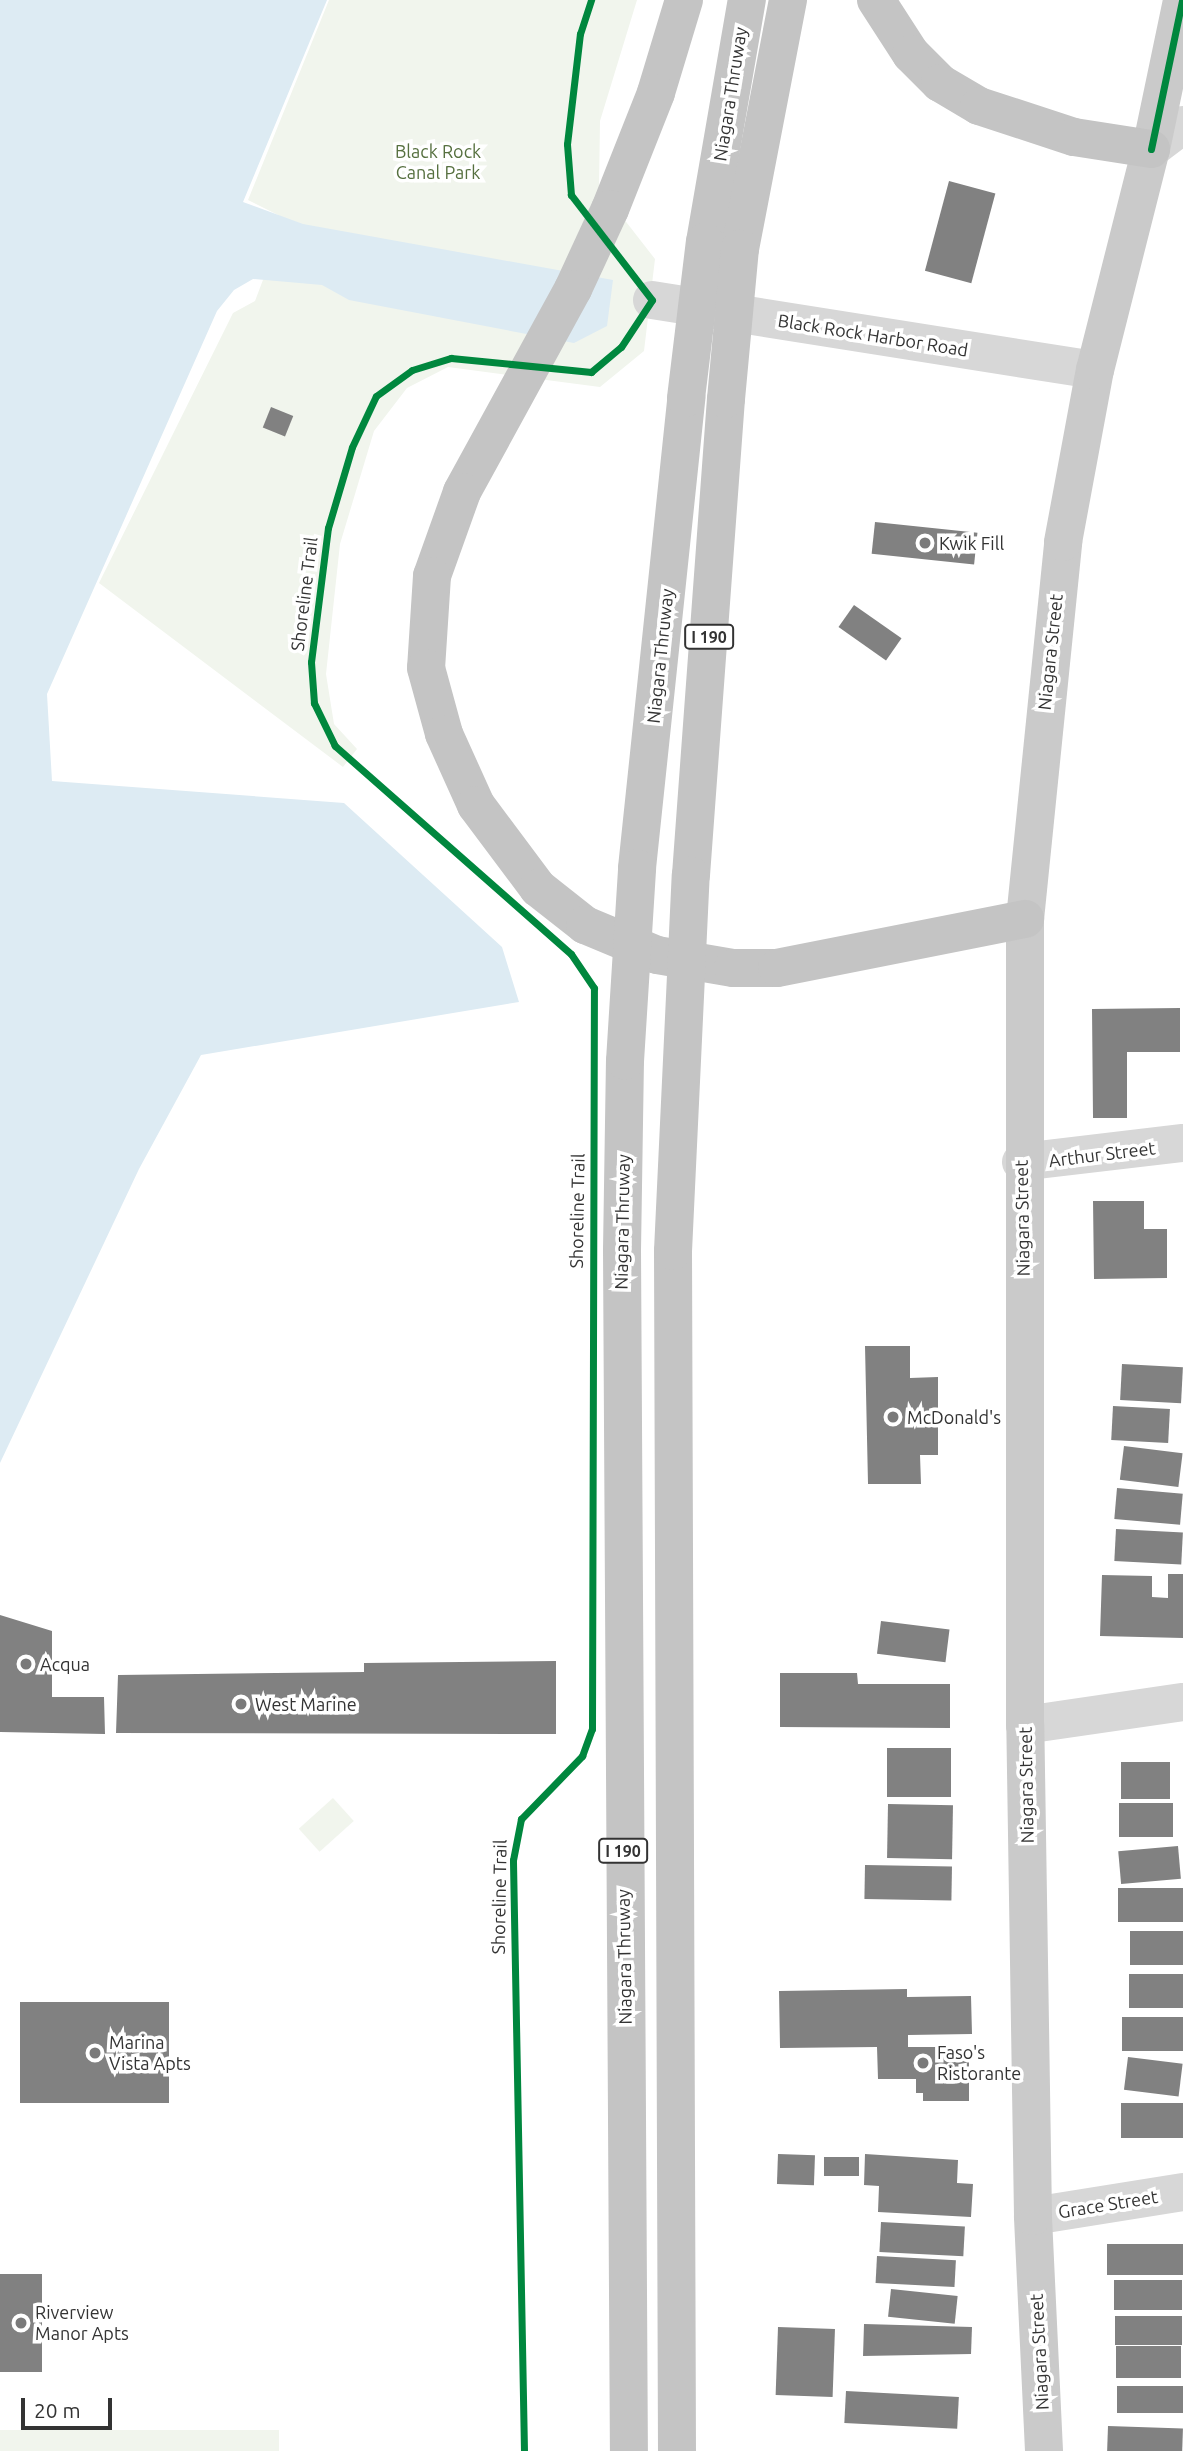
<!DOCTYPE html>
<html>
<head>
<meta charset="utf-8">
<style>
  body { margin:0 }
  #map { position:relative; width:1183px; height:2451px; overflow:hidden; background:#fff; font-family:Ubuntu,sans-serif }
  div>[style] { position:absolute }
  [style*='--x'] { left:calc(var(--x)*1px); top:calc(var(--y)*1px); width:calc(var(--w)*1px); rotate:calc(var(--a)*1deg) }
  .green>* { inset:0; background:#f1f5ed; transform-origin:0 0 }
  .water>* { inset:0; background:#ddebf3 }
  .building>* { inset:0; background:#818181; transform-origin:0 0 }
  .minor>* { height:38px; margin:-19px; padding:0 19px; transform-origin:19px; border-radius:19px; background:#d7d7d7 }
  .major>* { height:38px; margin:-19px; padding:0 19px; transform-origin:19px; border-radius:19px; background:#cacaca }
  .highway>* { height:38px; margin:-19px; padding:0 19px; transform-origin:19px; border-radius:19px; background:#c4c4c4 }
  .highway-bridge>* { height:38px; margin:-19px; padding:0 19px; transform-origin:19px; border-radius:19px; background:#c4c4c4 }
  .cycleway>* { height:7px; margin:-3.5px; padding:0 3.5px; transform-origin:3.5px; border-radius:3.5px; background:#00873e }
  .dots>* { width:19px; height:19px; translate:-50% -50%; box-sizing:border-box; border:4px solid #fff; border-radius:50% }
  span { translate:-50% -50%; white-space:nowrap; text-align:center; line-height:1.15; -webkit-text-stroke:7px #fff; paint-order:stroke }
  .shield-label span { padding:2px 5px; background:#fff; border:2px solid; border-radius:5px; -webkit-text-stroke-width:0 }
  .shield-label { font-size:16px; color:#333; font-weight:700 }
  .street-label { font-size:18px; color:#333 }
  .park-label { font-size:18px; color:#56703f }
  .poi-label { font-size:18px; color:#333 }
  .left { translate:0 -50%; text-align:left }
  .scale { position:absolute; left:21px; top:2398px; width:91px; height:32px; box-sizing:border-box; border:4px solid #333; border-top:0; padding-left:9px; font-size:21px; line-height:24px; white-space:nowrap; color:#333; -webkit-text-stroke:5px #fff; paint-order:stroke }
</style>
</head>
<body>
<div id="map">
  <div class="green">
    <div style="clip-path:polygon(329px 0,637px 0,600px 121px,599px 187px,655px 259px,644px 351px,600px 387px,448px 367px,407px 388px,374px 431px,340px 544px,326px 674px,334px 724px,357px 749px,343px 767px,99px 583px,233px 313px,255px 301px,286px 219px,248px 200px)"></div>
    <div style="left:333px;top:1798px;width:31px;height:46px;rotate:48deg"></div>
    <div style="left:0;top:2430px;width:279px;height:21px"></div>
  </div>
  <div class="water">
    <div style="clip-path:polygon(0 0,327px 0,243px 202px,303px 224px,613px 280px,607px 326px,574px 343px,349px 300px,322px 285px,253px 279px,234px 290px,217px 311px,47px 694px,52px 781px,344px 803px,502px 947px,519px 1002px,201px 1055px,139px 1169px,0 1463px)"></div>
  </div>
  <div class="building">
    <div style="left:949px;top:181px;width:48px;height:93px;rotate:15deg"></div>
    <div style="left:271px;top:407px;width:24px;height:22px;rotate:22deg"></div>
    <div style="left:875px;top:522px;width:103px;height:32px;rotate:6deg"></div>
    <div style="left:854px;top:605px;width:58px;height:27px;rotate:35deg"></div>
    <div style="clip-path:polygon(1180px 1008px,1180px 1052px,1127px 1052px,1127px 1118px,1093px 1118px,1092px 1009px)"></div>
    <div style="clip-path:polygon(1093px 1201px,1144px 1201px,1144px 1229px,1167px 1229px,1167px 1278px,1094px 1279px)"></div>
    <div style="clip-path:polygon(865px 1346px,910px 1346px,910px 1378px,938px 1377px,938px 1455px,920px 1455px,921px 1484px,868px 1484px)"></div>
    <div style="left:1122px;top:1364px;width:61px;height:36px;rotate:3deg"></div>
    <div style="left:1113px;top:1406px;width:57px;height:34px;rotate:3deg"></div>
    <div style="left:1124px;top:1446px;width:59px;height:34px;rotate:7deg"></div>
    <div style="left:1117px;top:1488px;width:66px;height:31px;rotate:5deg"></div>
    <div style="left:1116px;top:1529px;width:67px;height:32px;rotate:3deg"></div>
    <div style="clip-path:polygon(1168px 1574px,1183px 1574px,1183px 1638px,1100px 1636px,1102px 1575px,1152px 1576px,1152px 1597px,1168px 1598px)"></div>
    <div style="clip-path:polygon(0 1615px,52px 1631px,52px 1697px,104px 1697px,105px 1734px,0 1732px)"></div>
    <div style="left:881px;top:1621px;width:69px;height:33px;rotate:7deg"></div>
    <div style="clip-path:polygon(556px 1661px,556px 1734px,116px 1733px,118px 1675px,364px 1672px,364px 1663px)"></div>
    <div style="clip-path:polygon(780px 1673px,857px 1673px,858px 1684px,950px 1684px,950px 1728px,780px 1727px)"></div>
    <div style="left:887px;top:1748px;width:64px;height:49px"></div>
    <div style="left:1121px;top:1762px;width:49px;height:37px"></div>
    <div style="left:1119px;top:1803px;width:54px;height:34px"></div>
    <div style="left:888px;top:1804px;width:65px;height:54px;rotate:1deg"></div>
    <div style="left:1178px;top:1846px;width:33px;height:60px;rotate:85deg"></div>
    <div style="left:865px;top:1865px;width:87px;height:34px;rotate:1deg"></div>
    <div style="left:1118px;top:1888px;width:65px;height:34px"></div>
    <div style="left:1183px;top:1931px;width:34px;height:53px;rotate:90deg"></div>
    <div style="left:1183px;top:1974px;width:34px;height:54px;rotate:90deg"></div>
    <div style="clip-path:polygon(907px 1989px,907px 1997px,971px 1996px,972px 2034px,908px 2035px,908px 2047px,969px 2047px,969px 2101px,923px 2101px,923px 2093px,916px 2093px,916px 2079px,878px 2079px,877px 2047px,780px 2048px,779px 1991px)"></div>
    <div style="left:20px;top:2002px;width:149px;height:101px"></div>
    <div style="left:1183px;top:2017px;width:34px;height:61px;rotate:90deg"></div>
    <div style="left:1128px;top:2057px;width:55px;height:33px;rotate:7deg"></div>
    <div style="left:1183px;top:2103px;width:35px;height:62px;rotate:90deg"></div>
    <div style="left:778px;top:2154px;width:37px;height:30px;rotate:2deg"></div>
    <div style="clip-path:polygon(865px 2154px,958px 2160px,957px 2183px,973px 2184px,971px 2217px,878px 2212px,879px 2186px,864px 2185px)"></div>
    <div style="left:824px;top:2157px;width:35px;height:19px"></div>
    <div style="left:881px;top:2222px;width:84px;height:30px;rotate:3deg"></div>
    <div style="left:1183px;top:2244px;width:31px;height:76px;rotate:90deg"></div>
    <div style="left:877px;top:2256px;width:79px;height:27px;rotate:3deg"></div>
    <div style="left:0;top:2274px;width:42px;height:98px"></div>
    <div style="left:1182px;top:2280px;width:30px;height:68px;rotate:90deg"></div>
    <div style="left:891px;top:2289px;width:67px;height:28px;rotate:6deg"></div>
    <div style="left:1115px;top:2316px;width:67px;height:29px"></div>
    <div style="clip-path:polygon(864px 2324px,972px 2327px,971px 2354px,863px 2356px)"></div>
    <div style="left:778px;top:2327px;width:57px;height:68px;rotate:2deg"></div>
    <div style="left:1181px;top:2346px;width:32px;height:65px;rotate:90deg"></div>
    <div style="left:1117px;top:2386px;width:66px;height:27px"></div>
    <div style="left:846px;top:2391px;width:113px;height:32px;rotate:3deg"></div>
    <div style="left:1108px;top:2426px;width:75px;height:25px;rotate:2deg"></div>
  </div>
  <div class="minor">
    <div style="--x:1151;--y:149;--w:40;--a:-37"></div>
    <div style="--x:652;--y:300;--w:448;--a:9"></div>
    <div style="--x:1021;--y:1162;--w:163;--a:-6.7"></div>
    <div style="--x:1025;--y:1725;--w:160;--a:-8.3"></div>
    <div style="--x:1033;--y:2216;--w:152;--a:-9.1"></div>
  </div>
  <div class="major">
    <div style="--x:1044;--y:2451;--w:235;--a:-92.7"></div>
    <div style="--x:1033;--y:2216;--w:491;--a:-90.9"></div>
    <div style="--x:1025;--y:1725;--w:806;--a:-90"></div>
    <div style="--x:1025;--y:919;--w:379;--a:-84.2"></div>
    <div style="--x:1063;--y:542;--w:175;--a:-79.5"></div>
    <div style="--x:1095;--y:370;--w:228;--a:-75.8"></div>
    <div style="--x:1151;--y:149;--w:152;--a:-78.2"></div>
  </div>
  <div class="highway">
    <div style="--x:684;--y:0;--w:97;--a:106.8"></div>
    <div style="--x:656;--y:93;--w:125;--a:111.6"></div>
    <div style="--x:610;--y:209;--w:88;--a:114.8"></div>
    <div style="--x:573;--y:289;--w:231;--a:118.7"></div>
    <div style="--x:462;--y:492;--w:89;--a:109.7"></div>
    <div style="--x:432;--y:576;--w:92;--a:93.7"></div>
    <div style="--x:426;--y:668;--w:68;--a:74.7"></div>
    <div style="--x:444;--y:734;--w:78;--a:65.7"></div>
    <div style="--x:476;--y:805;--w:104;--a:53.2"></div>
    <div style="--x:538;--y:888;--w:60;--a:38.2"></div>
    <div style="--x:585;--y:925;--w:78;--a:22.6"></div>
    <div style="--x:657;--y:955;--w:77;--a:9.7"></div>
    <div style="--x:733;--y:968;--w:44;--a:0"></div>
    <div style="--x:777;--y:968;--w:253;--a:-11.2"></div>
    <div style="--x:876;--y:0;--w:64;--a:57.1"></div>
    <div style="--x:911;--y:54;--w:41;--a:45"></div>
    <div style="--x:940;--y:83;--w:45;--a:30.5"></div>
    <div style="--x:979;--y:106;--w:100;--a:18.1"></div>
    <div style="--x:1074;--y:137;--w:78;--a:8.9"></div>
    <div style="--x:705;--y:242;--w:246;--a:-80.2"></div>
    <div style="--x:740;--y:249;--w:254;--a:-79.1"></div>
    <div style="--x:637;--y:868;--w:473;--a:-84"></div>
    <div style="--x:691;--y:875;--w:477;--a:-85.8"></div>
    <div style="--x:622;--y:1250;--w:1201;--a:89.67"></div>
    <div style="--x:673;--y:1251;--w:1200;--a:89.81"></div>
  </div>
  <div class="highway-bridge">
    <div style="--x:686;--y:398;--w:157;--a:-83.1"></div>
    <div style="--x:726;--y:399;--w:151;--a:-84.7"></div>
    <div style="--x:622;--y:1250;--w:189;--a:-89.1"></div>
    <div style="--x:625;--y:1061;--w:193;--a:-86.4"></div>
    <div style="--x:673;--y:1251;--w:376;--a:-87.3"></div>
  </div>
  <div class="cycleway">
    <div style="--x:1151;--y:149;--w:152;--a:-78.2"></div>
    <div style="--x:524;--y:2451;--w:591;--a:-91.07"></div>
    <div style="--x:513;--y:1860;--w:42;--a:-79"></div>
    <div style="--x:521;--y:1819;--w:88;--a:-45.9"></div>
    <div style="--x:582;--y:1756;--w:29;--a:-70"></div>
    <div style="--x:592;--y:1729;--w:741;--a:-89.85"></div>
    <div style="--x:594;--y:988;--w:41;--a:-124.1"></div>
    <div style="--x:571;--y:954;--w:315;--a:-138.6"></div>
    <div style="--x:335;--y:746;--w:48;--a:-116"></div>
    <div style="--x:314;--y:703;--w:41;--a:-94.2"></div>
    <div style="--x:311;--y:662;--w:135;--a:-82.8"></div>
    <div style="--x:328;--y:528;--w:84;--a:-73.5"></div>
    <div style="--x:352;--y:447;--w:56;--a:-64.8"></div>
    <div style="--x:376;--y:396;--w:44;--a:-35.8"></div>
    <div style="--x:412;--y:370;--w:41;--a:-17.1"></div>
    <div style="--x:451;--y:358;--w:141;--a:5.7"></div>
    <div style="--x:591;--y:372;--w:39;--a:-40"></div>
    <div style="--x:621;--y:347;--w:56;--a:-56.6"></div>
    <div style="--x:652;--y:300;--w:133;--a:-127.6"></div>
    <div style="--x:571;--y:195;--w:51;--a:-94.5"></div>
    <div style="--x:567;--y:144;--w:111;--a:-83.3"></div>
    <div style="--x:580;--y:34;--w:36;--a:-72"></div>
  </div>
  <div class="dots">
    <div style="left:925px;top:543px;background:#7a7a7a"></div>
    <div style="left:893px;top:1417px;background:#7a7a7a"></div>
    <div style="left:26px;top:1664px;background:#7a7a7a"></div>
    <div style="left:241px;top:1704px;background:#7a7a7a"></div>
    <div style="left:95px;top:2053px;background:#7a7a7a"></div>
    <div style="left:923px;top:2063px;background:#7a7a7a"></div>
    <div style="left:21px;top:2323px;background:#7a7a7a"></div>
  </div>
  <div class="shield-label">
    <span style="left:709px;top:637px">I 190</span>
    <span style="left:623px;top:1851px">I 190</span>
  </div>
  <div class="street-label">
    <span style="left:730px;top:94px;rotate:-81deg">Niagara Thruway</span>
    <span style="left:873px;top:335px;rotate:9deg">Black Rock Harbor Road</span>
    <span style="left:304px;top:594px;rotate:-83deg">Shoreline Trail</span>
    <span style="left:1050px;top:652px;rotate:-84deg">Niagara Street</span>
    <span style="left:660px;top:656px;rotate:-84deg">Niagara Thruway</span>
    <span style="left:1102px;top:1154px;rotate:-7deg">Arthur Street</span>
    <span style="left:577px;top:1211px;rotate:-89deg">Shoreline Trail</span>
    <span style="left:1022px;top:1218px;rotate:-91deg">Niagara Street</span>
    <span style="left:622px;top:1222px;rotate:-89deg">Niagara Thruway</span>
    <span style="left:1026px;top:1785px;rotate:-91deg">Niagara Street</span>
    <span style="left:499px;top:1897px;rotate:-89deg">Shoreline Trail</span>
    <span style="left:624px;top:1957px;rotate:-91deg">Niagara Thruway</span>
    <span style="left:1108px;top:2204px;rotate:-9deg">Grace Street</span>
    <span style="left:1039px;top:2352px;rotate:-93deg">Niagara Street</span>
  </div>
  <div class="park-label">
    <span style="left:438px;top:162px">Black Rock<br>Canal Park</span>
  </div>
  <div class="poi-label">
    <span class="left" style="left:939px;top:543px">Kwik Fill</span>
    <span class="left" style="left:907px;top:1417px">McDonald's</span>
    <span class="left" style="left:40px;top:1664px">Acqua</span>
    <span class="left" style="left:255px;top:1704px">West Marine</span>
    <span class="left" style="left:109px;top:2053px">Marina<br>Vista Apts</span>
    <span class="left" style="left:937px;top:2063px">Faso's<br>Ristorante</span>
    <span class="left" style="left:35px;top:2323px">Riverview<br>Manor Apts</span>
  </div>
  <div class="scale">20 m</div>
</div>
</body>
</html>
